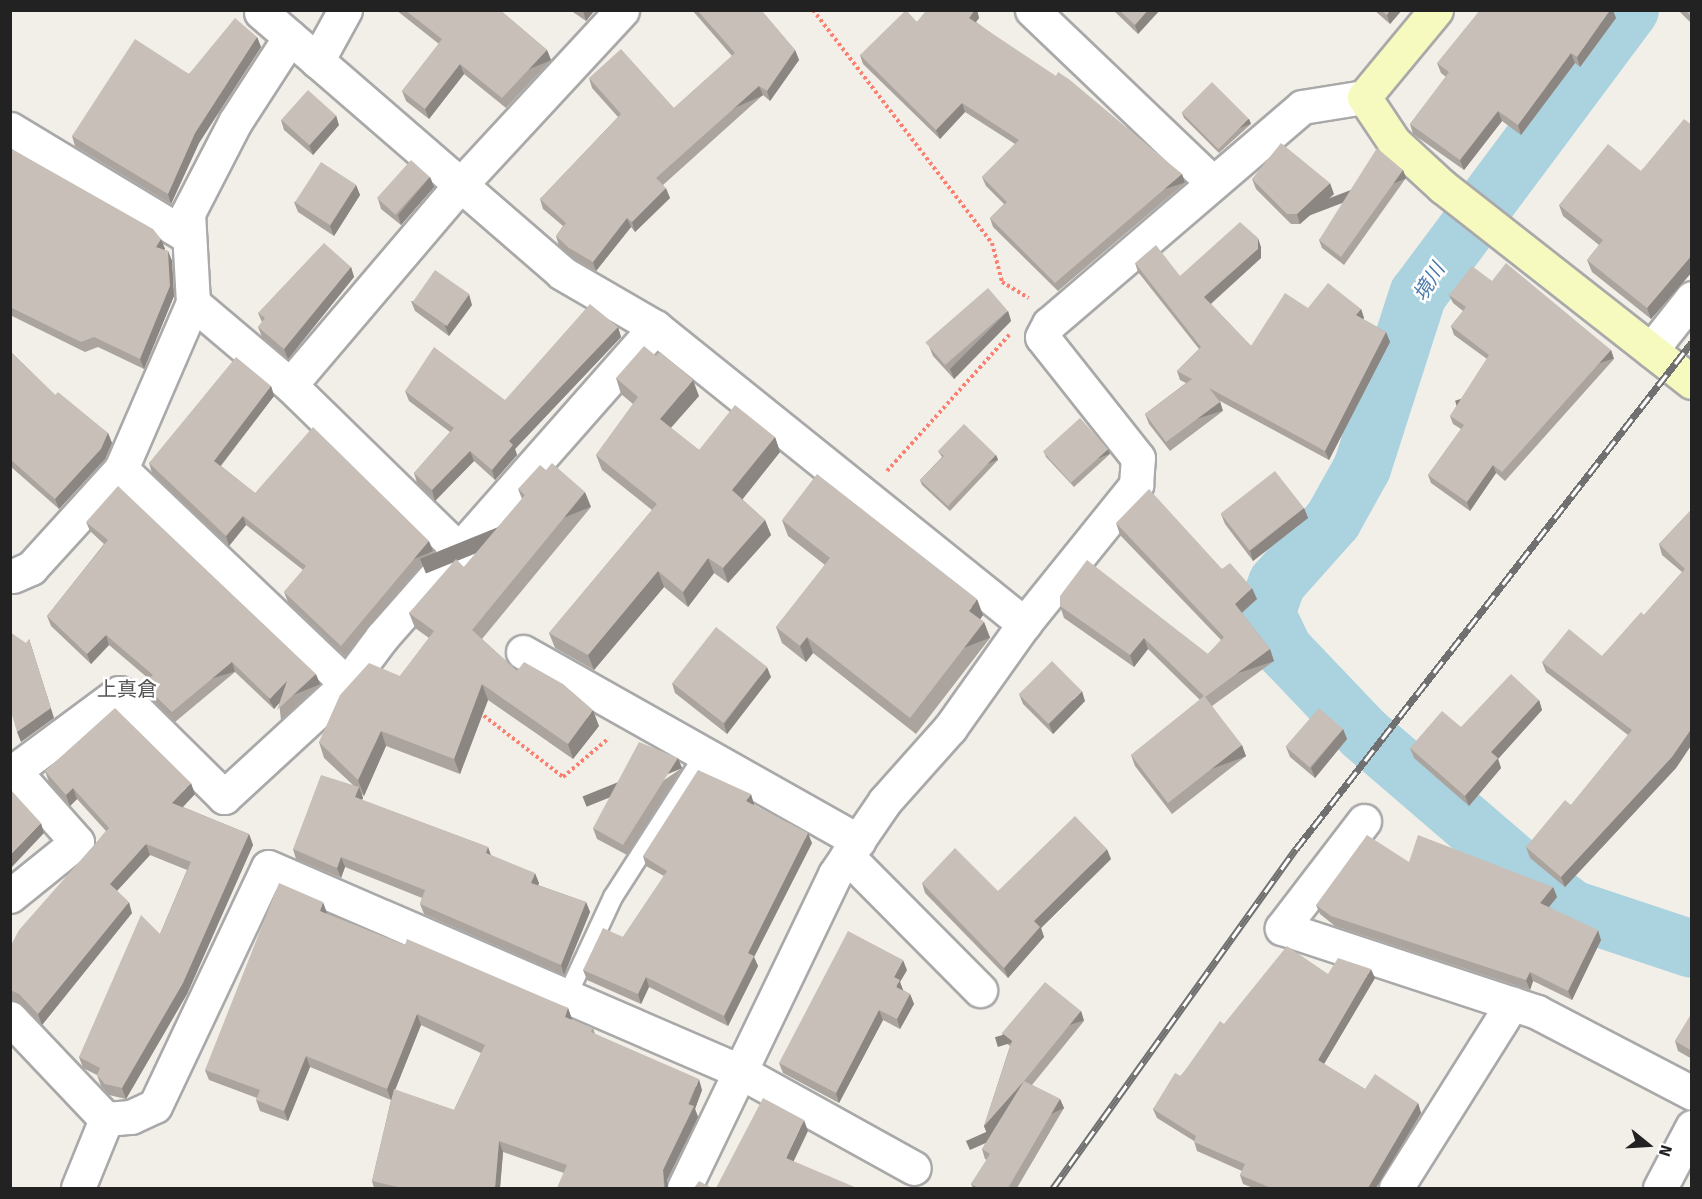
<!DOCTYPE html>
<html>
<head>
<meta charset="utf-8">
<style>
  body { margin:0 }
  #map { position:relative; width:1702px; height:1199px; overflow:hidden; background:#f2efe9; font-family:Signika,"Noto Sans JP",sans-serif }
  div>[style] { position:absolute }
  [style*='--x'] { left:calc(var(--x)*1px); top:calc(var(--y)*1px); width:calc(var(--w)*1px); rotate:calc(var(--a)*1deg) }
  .river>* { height:58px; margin:-29px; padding:0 29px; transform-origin:29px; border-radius:29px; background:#aad3df }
  .path>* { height:4px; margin-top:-2px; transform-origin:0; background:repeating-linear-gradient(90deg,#fa8072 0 3px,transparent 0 6px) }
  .roads { filter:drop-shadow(2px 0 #a9a9a9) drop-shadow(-2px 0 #a9a9a9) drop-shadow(0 2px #a9a9a9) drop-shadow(0 -2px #a9a9a9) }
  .lane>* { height:18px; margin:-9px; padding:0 9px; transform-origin:9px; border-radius:9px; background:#fff }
  .street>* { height:33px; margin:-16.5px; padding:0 16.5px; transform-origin:16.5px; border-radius:16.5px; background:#fff }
  .secondary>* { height:33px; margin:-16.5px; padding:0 16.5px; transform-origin:16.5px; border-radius:16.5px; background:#f7fabf }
  .rail>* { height:7px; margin-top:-3.5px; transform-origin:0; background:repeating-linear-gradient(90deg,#fff 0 14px,#707070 0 28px); box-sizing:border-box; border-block:2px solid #707070 }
  .wall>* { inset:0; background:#aba49e }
  .shaded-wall>* { inset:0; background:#8b8681; transform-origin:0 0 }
  .building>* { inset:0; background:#c7bfb8; transform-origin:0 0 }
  span { translate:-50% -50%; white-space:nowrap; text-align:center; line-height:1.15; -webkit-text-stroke:5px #fff; paint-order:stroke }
  .water-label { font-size:20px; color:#4a7aab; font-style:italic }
  .neighbourhood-label { font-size:20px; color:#555 }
  .frame { position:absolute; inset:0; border:12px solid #222; pointer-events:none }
  .north { position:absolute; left:1618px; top:1115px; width:60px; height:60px; -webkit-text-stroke:4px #fff; paint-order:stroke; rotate:108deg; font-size:16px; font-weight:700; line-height:24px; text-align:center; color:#222 }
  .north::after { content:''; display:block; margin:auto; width:21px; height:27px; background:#222; clip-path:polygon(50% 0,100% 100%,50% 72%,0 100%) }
</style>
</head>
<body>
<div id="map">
  <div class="river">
    <div style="--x:1630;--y:10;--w:354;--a:126.7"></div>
    <div style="--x:1418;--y:294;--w:183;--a:107.8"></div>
    <div style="--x:1362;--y:468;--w:60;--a:119.1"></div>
    <div style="--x:1333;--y:520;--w:84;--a:131.6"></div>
    <div style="--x:1277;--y:583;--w:32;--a:110"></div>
    <div style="--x:1266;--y:613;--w:41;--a:64.1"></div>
    <div style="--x:1284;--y:650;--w:116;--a:46.4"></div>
    <div style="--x:1364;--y:734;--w:224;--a:40.7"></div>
    <div style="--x:1534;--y:880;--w:48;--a:37.3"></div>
    <div style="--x:1572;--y:909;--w:126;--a:18.4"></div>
  </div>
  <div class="path">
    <div style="--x:813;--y:10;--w:294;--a:52.5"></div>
    <div style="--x:992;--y:243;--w:40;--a:75.6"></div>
    <div style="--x:1002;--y:282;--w:31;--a:31"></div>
    <div style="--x:887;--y:471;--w:184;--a:-48.1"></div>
    <div style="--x:479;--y:712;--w:106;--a:37.7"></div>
    <div style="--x:563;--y:777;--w:60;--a:-40.3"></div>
  </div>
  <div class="roads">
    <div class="lane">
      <div style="--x:568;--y:994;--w:107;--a:-65.1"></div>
      <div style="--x:613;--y:897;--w:169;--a:-57.3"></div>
    </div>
    <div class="street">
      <div style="--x:1032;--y:10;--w:249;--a:43.7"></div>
      <div style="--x:261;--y:12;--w:398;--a:40.9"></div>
      <div style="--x:562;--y:273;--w:108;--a:30.1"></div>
      <div style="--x:655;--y:327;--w:474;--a:38.8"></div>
      <div style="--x:290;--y:37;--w:101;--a:122.9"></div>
      <div style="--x:235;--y:122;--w:102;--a:117.3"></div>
      <div style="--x:188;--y:213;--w:90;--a:86.8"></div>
      <div style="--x:193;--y:303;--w:127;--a:40.2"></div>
      <div style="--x:290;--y:385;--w:236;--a:44.3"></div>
      <div style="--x:317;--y:61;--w:58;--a:-61.2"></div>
      <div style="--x:10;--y:129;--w:205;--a:31.1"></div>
      <div style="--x:1651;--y:350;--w:66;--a:-51.7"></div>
      <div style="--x:290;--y:385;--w:267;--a:-49.6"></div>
      <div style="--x:463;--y:182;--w:234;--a:-47.2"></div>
      <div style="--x:121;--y:469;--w:312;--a:43.6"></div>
      <div style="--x:13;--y:576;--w:20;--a:-24"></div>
      <div style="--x:31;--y:568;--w:134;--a:-47.7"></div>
      <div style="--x:121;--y:469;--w:181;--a:-66.6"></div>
      <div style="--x:523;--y:652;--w:385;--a:29.4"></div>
      <div style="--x:1364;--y:821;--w:135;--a:127.5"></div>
      <div style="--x:1282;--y:928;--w:268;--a:18.2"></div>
      <div style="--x:1537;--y:1012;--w:175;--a:27.6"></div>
      <div style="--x:847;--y:856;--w:189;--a:45.2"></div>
      <div style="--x:10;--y:896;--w:86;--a:-38.9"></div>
      <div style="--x:77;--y:842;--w:95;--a:-131.6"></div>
      <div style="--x:14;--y:771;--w:131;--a:-36.6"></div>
      <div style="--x:119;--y:693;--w:148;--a:44.7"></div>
      <div style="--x:224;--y:797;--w:167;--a:-42.6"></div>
      <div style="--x:347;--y:684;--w:59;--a:-53.3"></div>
      <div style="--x:382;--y:637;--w:413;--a:-48.6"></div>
      <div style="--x:10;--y:1018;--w:139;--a:46.5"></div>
      <div style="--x:106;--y:1119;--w:25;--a:-5"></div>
      <div style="--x:131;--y:1117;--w:26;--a:-25"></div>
      <div style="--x:155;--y:1106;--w:264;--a:-64.7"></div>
      <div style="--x:268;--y:867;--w:511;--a:23.4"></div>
      <div style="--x:737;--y:1070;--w:202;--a:29"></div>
      <div style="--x:78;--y:1188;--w:74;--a:-67.9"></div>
      <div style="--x:684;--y:1188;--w:348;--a:-64.3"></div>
      <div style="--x:835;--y:874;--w:88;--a:-55.6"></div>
      <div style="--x:885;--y:801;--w:98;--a:-48.3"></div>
      <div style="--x:950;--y:728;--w:128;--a:-54.6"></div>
      <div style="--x:1024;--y:624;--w:179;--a:-51.1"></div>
      <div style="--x:1136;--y:485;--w:27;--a:-86"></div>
      <div style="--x:1138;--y:458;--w:154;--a:-128.4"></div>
      <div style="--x:1042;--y:337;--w:15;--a:-62"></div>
      <div style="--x:1049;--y:324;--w:333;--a:-40.6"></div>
      <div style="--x:1302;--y:107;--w:63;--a:-9.2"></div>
      <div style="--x:1396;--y:1188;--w:218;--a:-57.8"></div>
      <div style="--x:1660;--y:1188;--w:69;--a:-62.3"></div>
    </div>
    <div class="secondary">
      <div style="--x:1436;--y:10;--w:113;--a:129.6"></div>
      <div style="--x:1364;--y:97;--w:54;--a:56.3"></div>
      <div style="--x:1394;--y:142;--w:67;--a:42.6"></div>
      <div style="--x:1443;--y:187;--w:316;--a:38.1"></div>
    </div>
  </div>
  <div class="rail">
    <div style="--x:1053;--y:1188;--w:417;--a:-54.4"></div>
    <div style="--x:1296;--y:849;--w:643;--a:-52.01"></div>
  </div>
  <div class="wall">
    <div style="clip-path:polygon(396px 10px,500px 10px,547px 50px,551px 60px,506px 108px,464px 74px,429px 119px,406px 101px,402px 91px,439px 44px)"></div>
    <div style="clip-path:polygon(570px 10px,595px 10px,586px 21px)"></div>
    <div style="clip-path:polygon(692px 10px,761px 10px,795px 50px,799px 60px,770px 101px,763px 95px,663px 185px,670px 198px,635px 232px,631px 227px,596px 271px,573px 258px,559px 246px,556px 236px,563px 226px,543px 209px,540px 199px,618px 117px,592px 88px,589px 78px,674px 108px,732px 56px)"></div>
    <div style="clip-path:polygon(927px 10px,977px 10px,979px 18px,976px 22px,1182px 174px,1185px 183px,1058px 291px,993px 227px,990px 218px,1004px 204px,986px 186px,982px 177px,1015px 144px,965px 112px,940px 139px,863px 64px,860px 55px,917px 22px)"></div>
    <div style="clip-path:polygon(1113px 10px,1160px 10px,1138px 34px)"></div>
    <div style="clip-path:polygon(1374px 10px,1402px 10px,1390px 24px)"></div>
    <div style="clip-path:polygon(1678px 10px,1692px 10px,1692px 24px)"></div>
    <div style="clip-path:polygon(1616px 18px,1580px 67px,1575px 63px,1521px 135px,1502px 121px,1464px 170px,1413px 134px,1410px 124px,1446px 77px,1441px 73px,1437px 63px)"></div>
    <div style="clip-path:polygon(257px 37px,261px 47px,199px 143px,171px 204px,75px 146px,72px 136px)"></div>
    <div style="clip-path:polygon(1182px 113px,1249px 119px,1251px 124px,1219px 153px,1184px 118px)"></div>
    <div style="clip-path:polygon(281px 120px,339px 125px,313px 155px,284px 130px)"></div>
    <div style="clip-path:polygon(1692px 125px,1692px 272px,1651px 319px,1592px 272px,1587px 260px,1599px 245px,1563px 216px,1559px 205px,1641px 171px)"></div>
    <div style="clip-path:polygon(10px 148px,161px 239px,165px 249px,164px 250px,168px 251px,172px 261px,174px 296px,144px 369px,98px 347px,85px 352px,10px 315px)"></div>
    <div style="clip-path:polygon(1403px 170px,1406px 178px,1344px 265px,1322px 248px,1319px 240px)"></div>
    <div style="clip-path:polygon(430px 177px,434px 187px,401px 225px,381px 209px,378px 199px)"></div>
    <div style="clip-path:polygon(1252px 179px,1334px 194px,1300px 224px,1291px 224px,1256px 189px)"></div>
    <div style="clip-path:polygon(356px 185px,360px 195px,334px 236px,298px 212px,294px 202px)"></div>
    <div style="clip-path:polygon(1261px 247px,1261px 258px,1211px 304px,1251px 346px,1308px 308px,1361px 309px,1364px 318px,1363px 319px,1386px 332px,1390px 342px,1329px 460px,1220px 401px,1223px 411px,1170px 451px,1149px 424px,1145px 414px,1186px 383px,1180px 380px,1177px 371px,1199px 349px,1138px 272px,1135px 263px,1180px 276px)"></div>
    <div style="clip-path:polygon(351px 267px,354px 277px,288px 359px,262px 337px,258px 327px,262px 322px,258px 313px)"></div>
    <div style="clip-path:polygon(1492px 281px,1611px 350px,1614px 359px,1505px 481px,1496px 473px,1470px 511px,1431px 483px,1428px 475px,1461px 429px,1453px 424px,1450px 416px,1487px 359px,1454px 335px,1451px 326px,1463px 311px,1453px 303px,1449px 295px)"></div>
    <div style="clip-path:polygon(411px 301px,472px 305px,449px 336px,415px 311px)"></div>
    <div style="clip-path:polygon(1008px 311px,1011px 321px,954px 379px,933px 356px,929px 346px)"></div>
    <div style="clip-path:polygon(618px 327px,621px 337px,515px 449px,517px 455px,495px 480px,474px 461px,435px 501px,417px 483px,414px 473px,450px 432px,409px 401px,405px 391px,505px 400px)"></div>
    <div style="clip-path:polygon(10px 351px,55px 395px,108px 433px,112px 443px,105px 459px,59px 509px,10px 466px)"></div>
    <div style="clip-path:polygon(616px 378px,699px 396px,671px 428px,699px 450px,775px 437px,780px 452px,742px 499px,765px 520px,771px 535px,728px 583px,714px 573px,688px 607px,664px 587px,594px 670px,555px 648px,549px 633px,652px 510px,602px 470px,596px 455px,633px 404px,621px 394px)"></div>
    <div style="clip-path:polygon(271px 386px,274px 396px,221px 466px,255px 493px,433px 551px,345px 656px,288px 602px,284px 592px,303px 570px,246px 525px,229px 546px,152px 473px,149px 463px)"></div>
    <div style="clip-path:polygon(1108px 449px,1110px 454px,1074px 487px,1046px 457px,1044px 452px)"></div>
    <div style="clip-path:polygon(938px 451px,996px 455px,998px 460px,950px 511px,922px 485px,920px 480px,942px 457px)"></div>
    <div style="clip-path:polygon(518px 489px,591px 507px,482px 639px,517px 671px,599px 726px,573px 759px,488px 700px,460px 774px,386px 746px,364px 796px,362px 794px,363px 798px,362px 800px,488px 847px,491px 855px,539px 883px,538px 885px,586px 902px,590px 912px,564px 975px,424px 914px,420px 904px,422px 898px,345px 867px,341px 878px,296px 859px,293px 849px,353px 785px,324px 758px,319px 742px,400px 676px,429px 638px,415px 628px,409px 613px,464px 567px,522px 499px)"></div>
    <div style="clip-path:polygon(1304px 508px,1308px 518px,1253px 561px,1225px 524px,1221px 514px)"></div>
    <div style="clip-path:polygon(1692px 509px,1692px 744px,1676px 768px,1565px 887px,1530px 858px,1526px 847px,1571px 805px,1628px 735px,1546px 672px,1542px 662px,1602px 656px,1644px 615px,1682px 572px,1662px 555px,1659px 544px)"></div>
    <div style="clip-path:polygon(782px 520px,983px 615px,980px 619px,984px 622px,990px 638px,916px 734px,813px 653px,806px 662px,782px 643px,776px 627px,825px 565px,788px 536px)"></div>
    <div style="clip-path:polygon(86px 522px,320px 684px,281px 720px,279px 703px,274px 709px,235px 672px,175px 722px,147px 694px,143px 684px,149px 679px,109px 645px,91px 664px,51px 626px,47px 616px,104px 544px,90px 531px)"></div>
    <div style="clip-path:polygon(1116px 523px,1222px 569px,1257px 599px,1242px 613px,1270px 649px,1274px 661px,1212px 706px,1246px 756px,1172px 814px,1135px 766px,1131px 755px,1200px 700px,1148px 649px,1134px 667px,1064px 618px,1060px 606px,1208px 654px,1221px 640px,1120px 535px)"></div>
    <div style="clip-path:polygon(771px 677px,727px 734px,675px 693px,672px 683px)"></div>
    <div style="clip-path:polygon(1019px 694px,1085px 701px,1053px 734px,1023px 704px)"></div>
    <div style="clip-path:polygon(1539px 700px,1542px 710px,1498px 759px,1501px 768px,1469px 806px,1414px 758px,1410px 748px,1461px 727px)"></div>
    <div style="clip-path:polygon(1343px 729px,1347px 739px,1315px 778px,1290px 757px,1286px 747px)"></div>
    <div style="clip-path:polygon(682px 768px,627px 855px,597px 839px,593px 828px)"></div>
    <div style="clip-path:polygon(45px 771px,195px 794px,183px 807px,249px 834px,253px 845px,187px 994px,126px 1099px,109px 1095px,101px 1086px,97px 1075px,83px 1068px,79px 1057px,160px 934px,187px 870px,150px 855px,117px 891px,132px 913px,42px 1025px,23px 1005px,10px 999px,10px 947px,106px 831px,77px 799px,70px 806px,49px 782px)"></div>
    <div style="clip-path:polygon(754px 804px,754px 805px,812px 843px,754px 957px,758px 966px,728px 1026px,649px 987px,641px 1004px,587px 980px,583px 970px,623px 937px,664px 876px,646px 866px,643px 856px)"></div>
    <div style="clip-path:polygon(1111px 859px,1041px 928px,1044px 937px,1008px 978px,925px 893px,922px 883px,998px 891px)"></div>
    <div style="clip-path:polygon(1409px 862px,1553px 887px,1557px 897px,1549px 907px,1601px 940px,1572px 1000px,1533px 981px,1530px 990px,1335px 926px,1320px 914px,1316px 905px)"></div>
    <div style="clip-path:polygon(evenodd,327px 913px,405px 945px,568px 1008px,572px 1020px,593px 1028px,595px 1034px,702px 1090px,695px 1109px,698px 1117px,667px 1180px,668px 1188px,557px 1188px,564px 1173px,503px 1152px,500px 1188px,374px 1188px,372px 1181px,391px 1100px,310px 1067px,288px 1121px,260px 1111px,256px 1100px,257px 1098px,209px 1080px,205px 1070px,327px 913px,421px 1025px,481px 1053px,454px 1110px,395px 1090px,421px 1025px)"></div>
    <div style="clip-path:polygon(907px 970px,900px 982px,903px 990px,910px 994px,914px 1004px,900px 1029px,883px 1020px,839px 1103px,783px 1073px,779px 1063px)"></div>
    <div style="clip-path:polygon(1328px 974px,1375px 978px,1324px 1064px,1365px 1089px,1418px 1103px,1421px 1113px,1376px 1188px,1253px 1188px,1243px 1184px,1240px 1175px,1242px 1171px,1197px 1151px,1194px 1141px,1157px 1118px,1153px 1109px,1224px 1024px)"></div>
    <div style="clip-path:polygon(1081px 1011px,1084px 1021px,1032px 1085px,1060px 1099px,1064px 1108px,1017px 1188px,973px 1188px,971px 1184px,987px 1160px,985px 1159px,982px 1149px,996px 1126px,988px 1136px,984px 1126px,1010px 1046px,1006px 1043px,1002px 1033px)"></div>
    <div style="clip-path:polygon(1692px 1013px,1692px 1059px,1678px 1051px,1675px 1041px)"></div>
  </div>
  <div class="shaded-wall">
    <div style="clip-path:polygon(583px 10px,595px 10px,586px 21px)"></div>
    <div style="clip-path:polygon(975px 10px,977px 10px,979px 18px,972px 27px,969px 18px)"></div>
    <div style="clip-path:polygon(1148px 10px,1160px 10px,1138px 34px,1135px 25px)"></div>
    <div style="clip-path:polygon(1390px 10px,1402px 10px,1390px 24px,1387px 15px)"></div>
    <div style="clip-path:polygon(1610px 10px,1613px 10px,1616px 18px,1580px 67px,1577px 57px)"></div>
    <div style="clip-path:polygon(257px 37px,261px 47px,199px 143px,171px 204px,168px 194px,195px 133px)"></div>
    <div style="left:547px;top:50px;width:11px;height:66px;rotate:68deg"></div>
    <div style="clip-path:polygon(795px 50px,799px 60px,770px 101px,767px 91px)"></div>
    <div style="clip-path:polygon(1571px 53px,1575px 63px,1521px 135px,1518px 125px)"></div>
    <div style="clip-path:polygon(460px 64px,464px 74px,429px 119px,425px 109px)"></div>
    <div style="left:759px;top:86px;width:10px;height:138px;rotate:66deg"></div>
    <div style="clip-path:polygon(962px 103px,965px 112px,940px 139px,936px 130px)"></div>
    <div style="clip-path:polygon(1498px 111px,1502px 121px,1464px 170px,1460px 160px)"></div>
    <div style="clip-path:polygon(336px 115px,339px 125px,313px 155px,309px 145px)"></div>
    <div style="left:1249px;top:119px;width:5px;height:43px;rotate:68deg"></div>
    <div style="left:1403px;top:170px;width:9px;height:107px;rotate:69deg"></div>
    <div style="left:1182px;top:174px;width:9px;height:167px;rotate:72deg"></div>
    <div style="clip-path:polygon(430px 177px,434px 187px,401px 225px,398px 215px)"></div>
    <div style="clip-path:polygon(1330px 183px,1334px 194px,1300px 224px,1297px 214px)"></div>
    <div style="clip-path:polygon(356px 185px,360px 195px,334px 236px,330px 226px)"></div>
    <div style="clip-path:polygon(666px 188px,670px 198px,635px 232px,632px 222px)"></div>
    <div style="clip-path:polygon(627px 218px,631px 227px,596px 271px,593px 262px)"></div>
    <div style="clip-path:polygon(1258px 238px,1261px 247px,1261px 258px,1208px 306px,1204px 297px)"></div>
    <div style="clip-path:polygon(161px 239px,165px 249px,160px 257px,156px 247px)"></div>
    <div style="clip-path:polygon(168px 251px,172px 261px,174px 296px,144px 369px,140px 359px)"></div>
    <div style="clip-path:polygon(1692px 255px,1692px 272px,1651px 319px,1647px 308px)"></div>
    <div style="clip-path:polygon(351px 267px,354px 277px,288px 359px,284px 349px)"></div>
    <div style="clip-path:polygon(469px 294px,472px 305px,449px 336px,445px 326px)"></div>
    <div style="clip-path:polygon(1361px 309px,1364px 318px,1359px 324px,1356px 315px)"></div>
    <div style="clip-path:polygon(1008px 311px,1011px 321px,954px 379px,950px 369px)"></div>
    <div style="clip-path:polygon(618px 327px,621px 337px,515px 449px,517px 455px,495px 480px,492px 470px,509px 441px)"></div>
    <div style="clip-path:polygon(1386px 332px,1390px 342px,1329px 460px,1325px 451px)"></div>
    <div style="left:1611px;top:350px;width:9px;height:164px;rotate:72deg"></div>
    <div style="clip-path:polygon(693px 380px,699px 396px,665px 434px,660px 419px)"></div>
    <div style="clip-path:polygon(271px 386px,274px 396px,217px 470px,214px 461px)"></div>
    <div style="left:1220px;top:402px;width:9px;height:67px;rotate:72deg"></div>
    <div style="clip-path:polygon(108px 433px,112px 443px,105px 459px,59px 509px,55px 499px)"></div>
    <div style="clip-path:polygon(775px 437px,780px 452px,738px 505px,732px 490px)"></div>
    <div style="left:1108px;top:449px;width:5px;height:49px;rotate:68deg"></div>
    <div style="clip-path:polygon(470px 451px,474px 461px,435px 501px,432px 490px)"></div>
    <div style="left:996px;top:455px;width:5px;height:70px;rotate:68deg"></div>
    <div style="clip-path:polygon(1493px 465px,1496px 473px,1470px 511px,1467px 502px)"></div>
    <div style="left:585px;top:492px;width:16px;height:178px;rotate:68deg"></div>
    <div style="clip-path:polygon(1304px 508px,1308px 518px,1253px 561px,1250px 551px)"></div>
    <div style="clip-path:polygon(243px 516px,246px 525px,229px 546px,226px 536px)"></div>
    <div style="clip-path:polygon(765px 520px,771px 535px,728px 583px,723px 568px)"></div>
    <div style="left:429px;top:541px;width:11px;height:137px;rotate:68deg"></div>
    <div style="clip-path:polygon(708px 558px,714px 573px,688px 607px,683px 592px)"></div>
    <div style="clip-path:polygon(658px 571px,664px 587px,594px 670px,588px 655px)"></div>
    <div style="clip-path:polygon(1252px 588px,1257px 599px,1239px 615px,1235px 604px)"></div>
    <div style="clip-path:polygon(977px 599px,983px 615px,975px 627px,969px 611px)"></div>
    <div style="left:984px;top:622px;width:17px;height:121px;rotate:69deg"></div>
    <div style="clip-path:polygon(106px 635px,109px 645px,91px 664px,87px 654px)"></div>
    <div style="clip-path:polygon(807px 637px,813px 653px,806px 662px,800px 646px)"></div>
    <div style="clip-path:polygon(1144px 638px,1148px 649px,1134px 667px,1130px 655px)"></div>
    <div style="clip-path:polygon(29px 639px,54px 718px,21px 742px,17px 732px)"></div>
    <div style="left:1270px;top:649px;width:13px;height:81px;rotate:72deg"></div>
    <div style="left:232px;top:662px;width:10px;height:78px;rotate:73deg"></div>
    <div style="clip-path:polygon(767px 667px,771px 677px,727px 734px,724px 724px)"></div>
    <div style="left:316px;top:674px;width:11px;height:53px;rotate:68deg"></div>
    <div style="clip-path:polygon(287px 681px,290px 691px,274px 709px,270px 699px)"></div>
    <div style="clip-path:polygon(482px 684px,488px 700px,460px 774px,454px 759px)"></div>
    <div style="clip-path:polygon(1082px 691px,1085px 701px,1053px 734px,1049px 724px)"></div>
    <div style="clip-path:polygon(1539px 700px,1542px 710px,1498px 759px,1501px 768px,1469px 806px,1465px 796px,1491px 752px)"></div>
    <div style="clip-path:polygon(593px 710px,599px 726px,573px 759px,568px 744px)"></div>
    <div style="clip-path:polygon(1692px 728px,1692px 744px,1676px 768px,1565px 887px,1561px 877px)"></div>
    <div style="clip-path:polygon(1343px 729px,1347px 739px,1315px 778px,1311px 768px)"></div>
    <div style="clip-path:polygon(381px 731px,386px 746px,364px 796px,358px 780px)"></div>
    <div style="left:1242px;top:745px;width:12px;height:94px;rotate:70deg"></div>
    <div style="left:678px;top:758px;width:11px;height:103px;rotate:68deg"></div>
    <div style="clip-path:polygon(191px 783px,195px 794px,176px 814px,172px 803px)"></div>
    <div style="clip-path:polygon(359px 787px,363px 798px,358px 807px,355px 797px)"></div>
    <div style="clip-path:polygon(73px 788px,77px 799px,70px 806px,66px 795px)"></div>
    <div style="clip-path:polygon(751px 794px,754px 804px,750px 811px,746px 801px)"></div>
    <div style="clip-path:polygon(41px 823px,44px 833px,10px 869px,10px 855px)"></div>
    <div style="clip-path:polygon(808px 833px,812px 843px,754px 957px,758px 966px,728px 1026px,724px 1016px,748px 953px)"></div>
    <div style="clip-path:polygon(249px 834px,253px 845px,187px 994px,126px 1099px,122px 1088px)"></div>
    <div style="clip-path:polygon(146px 844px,150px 855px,114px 894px,110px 884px)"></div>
    <div style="clip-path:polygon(488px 847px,491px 857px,486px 853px)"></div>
    <div style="clip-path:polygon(1107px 849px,1111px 859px,1041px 928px,1044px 937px,1008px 978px,1004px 968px,1034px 921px)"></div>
    <div style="clip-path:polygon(341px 857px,345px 867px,341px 878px,337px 868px)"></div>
    <div style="clip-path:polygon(535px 873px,539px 883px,535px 893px,531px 883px)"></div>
    <div style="clip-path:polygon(1553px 887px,1557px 897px,1544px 913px,1540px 903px)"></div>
    <div style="clip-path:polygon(129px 902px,132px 913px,42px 1025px,38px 1014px)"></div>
    <div style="clip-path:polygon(323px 902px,327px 913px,324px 921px,320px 911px)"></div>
    <div style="clip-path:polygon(586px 902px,590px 912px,564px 975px,561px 965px)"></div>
    <div style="clip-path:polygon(1598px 930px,1601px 940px,1572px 1000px,1568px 991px)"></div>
    <div style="clip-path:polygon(903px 960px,907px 970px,900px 982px,903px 990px,900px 997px,894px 977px)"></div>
    <div style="clip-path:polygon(1371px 969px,1375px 978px,1321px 1069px,1318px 1060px)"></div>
    <div style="clip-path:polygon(1530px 972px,1533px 981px,1530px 990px,1526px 980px)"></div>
    <div style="clip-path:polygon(646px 977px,649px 987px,641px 1004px,638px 994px)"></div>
    <div style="clip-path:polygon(910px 994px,914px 1004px,900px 1029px,897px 1019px)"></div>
    <div style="clip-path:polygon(568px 1008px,572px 1019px,569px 1028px,565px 1017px)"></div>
    <div style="clip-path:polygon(879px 1010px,883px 1020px,839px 1103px,836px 1093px)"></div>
    <div style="left:1081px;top:1011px;width:10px;height:90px;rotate:73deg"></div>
    <div style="clip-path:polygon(417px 1014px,421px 1025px,391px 1100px,387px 1089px)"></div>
    <div style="clip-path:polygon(306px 1056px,310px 1067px,288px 1121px,284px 1111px)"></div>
    <div style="clip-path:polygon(699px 1079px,702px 1090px,695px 1109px,698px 1117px,667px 1180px,668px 1188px,665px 1188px,663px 1170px)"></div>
    <div style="clip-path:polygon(1024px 1081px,1028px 1090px,988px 1136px,984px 1126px)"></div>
    <div style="left:1060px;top:1099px;width:10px;height:103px;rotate:66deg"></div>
    <div style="clip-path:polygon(1418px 1103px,1421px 1113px,1376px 1188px,1368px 1188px)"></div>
    <div style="clip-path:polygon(804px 1120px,808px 1131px,790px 1169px,786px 1158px)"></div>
    <div style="clip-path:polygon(499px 1141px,503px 1152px,500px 1188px,495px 1188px)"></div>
  </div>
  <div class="building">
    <div style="clip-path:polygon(405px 10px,500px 10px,547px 50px,502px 98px,460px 64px,425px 109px,402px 91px,442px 39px)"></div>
    <div style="clip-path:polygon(697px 10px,761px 10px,795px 50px,767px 91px,759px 86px,656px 178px,666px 188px,632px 222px,627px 218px,593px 262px,569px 248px,556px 236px,566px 223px,540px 199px,621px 114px,589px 78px,621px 49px,674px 108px,735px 53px)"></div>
    <div style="clip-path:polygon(906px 10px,917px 22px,927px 10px,975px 10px,969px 18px,1056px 76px,1058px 72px,1070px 80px,1182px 174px,1055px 283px,990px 218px,1007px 202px,982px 177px,1019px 140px,962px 103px,936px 130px,860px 55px)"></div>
    <div style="clip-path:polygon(1119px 10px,1148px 10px,1135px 25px)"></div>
    <div style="clip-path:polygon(1381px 10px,1390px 10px,1387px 15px)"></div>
    <div style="clip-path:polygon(1480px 10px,1610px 10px,1577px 57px,1571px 53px,1518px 125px,1498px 111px,1460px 160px,1410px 124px,1449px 72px,1437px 63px)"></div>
    <div style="clip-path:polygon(1685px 10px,1692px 10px,1692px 17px)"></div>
    <div style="clip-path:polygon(235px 18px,257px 37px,195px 133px,168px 194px,72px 136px,135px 39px,189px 74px)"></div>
    <div style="left:1212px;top:82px;width:52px;height:43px;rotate:45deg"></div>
    <div style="left:308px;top:90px;width:38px;height:40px;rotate:42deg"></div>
    <div style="clip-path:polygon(1684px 119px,1692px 125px,1692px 255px,1647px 308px,1587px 260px,1603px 240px,1559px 205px,1608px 144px,1641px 171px)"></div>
    <div style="clip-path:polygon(1281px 143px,1330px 183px,1297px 214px,1287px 214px,1252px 179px)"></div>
    <div style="clip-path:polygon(10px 148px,153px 229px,161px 239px,156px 247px,168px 251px,170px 286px,140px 359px,94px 337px,81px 342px,10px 307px)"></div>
    <div style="clip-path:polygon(1377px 148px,1403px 170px,1341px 257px,1319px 240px)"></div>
    <div style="left:411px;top:160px;width:25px;height:51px;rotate:42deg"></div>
    <div style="left:321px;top:162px;width:42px;height:48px;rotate:33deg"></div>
    <div style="clip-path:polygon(1240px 222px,1258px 238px,1258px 249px,1204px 297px,1251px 346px,1285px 293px,1308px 308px,1328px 283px,1361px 309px,1356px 315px,1386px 332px,1325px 451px,1209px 388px,1220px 402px,1166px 442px,1145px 414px,1192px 379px,1177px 371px,1201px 347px,1135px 263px,1156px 245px,1180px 276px)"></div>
    <div style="clip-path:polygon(324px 243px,351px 267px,284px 349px,258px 327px,265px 318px,258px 313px)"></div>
    <div style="clip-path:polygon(1506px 263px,1611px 350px,1502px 472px,1493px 465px,1467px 502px,1428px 475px,1464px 425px,1450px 416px,1489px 355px,1451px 326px,1466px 307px,1449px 295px,1472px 266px,1492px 281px)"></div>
    <div style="left:435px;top:270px;width:42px;height:39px;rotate:35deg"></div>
    <div style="left:988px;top:288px;width:30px;height:83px;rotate:49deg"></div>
    <div style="clip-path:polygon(590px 304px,618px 327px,509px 441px,513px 445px,492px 470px,470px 451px,432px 490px,414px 473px,454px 428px,405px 391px,434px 347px,505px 400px)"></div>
    <div style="clip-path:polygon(644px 346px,656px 356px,660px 352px,693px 380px,660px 419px,699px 450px,735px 405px,775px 437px,732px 490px,765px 520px,723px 568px,708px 558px,683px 592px,658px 571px,588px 655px,549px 633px,657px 504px,596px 455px,638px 397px,616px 378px)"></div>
    <div style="clip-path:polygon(10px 351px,55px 395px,58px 392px,108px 433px,101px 449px,55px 499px,10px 459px)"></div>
    <div style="clip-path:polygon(236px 357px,271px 386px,214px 461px,255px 493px,313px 427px,429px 541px,341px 646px,284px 592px,306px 566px,243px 516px,226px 536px,149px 463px)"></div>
    <div style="left:1080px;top:418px;width:42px;height:50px;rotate:48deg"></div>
    <div style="clip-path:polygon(964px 424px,996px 455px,948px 506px,920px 480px,944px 456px,938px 451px)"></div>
    <div style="clip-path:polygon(552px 463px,585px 492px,472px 630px,517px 671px,524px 662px,563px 684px,593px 710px,568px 744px,482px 684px,454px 759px,381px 731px,358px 780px,319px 742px,340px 695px,369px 663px,400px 676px,434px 631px,409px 613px,456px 559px,464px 567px,525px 495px,518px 489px,540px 465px,546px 470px)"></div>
    <div style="left:1275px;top:471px;width:47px;height:69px;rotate:52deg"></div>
    <div style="clip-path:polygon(817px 474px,977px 599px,969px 611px,984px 622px,910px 718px,807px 637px,800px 646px,776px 627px,830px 558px,782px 520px)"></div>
    <div style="clip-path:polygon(118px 486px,316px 674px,277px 710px,287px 681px,270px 699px,232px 662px,172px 712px,143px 684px,153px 675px,106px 635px,87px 654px,47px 616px,108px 540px,86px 522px)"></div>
    <div style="clip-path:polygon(1149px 489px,1222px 569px,1230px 563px,1252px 588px,1235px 604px,1270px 649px,1205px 697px,1242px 745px,1168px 803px,1131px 755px,1204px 696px,1144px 638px,1130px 655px,1060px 606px,1060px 596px,1087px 560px,1208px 654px,1224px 637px,1116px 523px)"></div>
    <div style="clip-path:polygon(1692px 509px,1692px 728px,1672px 757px,1561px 877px,1526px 847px,1565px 800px,1571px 805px,1632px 730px,1542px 662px,1569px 629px,1602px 656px,1641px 612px,1644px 615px,1685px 569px,1659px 544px)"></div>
    <div style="left:716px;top:627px;width:65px;height:71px;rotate:38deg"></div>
    <div style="clip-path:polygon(10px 632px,26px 643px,29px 639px,51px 708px,17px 732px,10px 708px)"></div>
    <div style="left:1052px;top:661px;width:42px;height:47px;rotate:45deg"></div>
    <div style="clip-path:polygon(1511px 674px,1539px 700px,1491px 752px,1498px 758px,1465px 796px,1410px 748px,1442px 711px,1461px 727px)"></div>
    <div style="clip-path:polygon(115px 708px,191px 783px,172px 803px,249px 834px,183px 983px,122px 1088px,105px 1084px,97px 1075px,100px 1068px,79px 1057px,141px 915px,160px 934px,191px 862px,146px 844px,110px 884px,129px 902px,38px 1014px,19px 994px,10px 990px,10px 947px,19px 930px,109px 828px,73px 788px,66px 795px,45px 771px)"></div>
    <div style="left:1319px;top:708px;width:32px;height:51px;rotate:41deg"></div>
    <div style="clip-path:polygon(639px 742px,678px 758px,623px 845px,593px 828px)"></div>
    <div style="clip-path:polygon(698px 770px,751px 794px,746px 801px,808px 833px,748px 953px,754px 956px,724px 1016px,646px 977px,638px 994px,583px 970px,603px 928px,623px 937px,667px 871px,643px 856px)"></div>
    <div style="clip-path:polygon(321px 775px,359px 787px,355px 797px,488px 847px,486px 853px,535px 873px,531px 883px,586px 902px,561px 965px,420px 904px,425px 890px,341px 857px,337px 868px,293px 849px)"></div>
    <div style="clip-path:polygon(10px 789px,41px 823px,10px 855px)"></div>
    <div style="clip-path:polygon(1075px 816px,1107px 849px,1034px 921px,1040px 927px,1004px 968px,922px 883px,955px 848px,998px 891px)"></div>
    <div style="clip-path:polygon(1367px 835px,1409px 862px,1418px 835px,1553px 887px,1540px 903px,1598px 930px,1568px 991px,1530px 972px,1526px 980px,1331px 916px,1316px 905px)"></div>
    <div style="clip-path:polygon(279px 883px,323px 902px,320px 911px,405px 945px,407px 939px,568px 1008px,565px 1017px,593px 1028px,591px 1032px,699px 1079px,688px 1104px,694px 1106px,663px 1170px,664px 1187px,666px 1188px,557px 1188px,567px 1165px,499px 1141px,495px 1188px,402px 1188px,372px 1181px,394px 1089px,454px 1110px,485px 1045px,417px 1014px,387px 1089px,306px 1056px,284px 1111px,256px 1100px,260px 1090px,205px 1070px)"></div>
    <div style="clip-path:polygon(848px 931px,903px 960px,894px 977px,900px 980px,896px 987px,910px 994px,897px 1019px,879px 1010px,836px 1093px,779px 1063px)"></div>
    <div style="clip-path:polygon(1287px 946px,1328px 974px,1338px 958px,1371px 969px,1318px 1060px,1365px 1089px,1375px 1074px,1418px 1103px,1368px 1188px,1271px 1188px,1240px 1175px,1245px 1164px,1194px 1142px,1196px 1136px,1153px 1109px,1175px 1073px,1181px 1076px,1220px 1021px,1224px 1024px)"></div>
    <div style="clip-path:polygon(1045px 982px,1081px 1011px,1024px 1081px,1060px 1099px,1008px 1188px,979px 1188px,971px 1184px,990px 1154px,982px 1149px,1024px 1081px,984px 1126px,1012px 1041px,1002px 1033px)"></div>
    <div style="clip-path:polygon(1692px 1013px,1692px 1051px,1675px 1041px)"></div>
    <div style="clip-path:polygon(763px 1098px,804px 1120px,786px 1158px,857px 1188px,716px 1188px)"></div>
    <div style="clip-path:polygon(699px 1181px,712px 1188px,694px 1188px)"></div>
  </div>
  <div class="water-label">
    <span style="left:1429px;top:282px;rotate:-58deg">境川</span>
  </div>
  <div class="neighbourhood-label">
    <span style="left:127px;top:689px">上真倉</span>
  </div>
  <div class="frame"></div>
  <div class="north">N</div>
</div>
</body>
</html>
